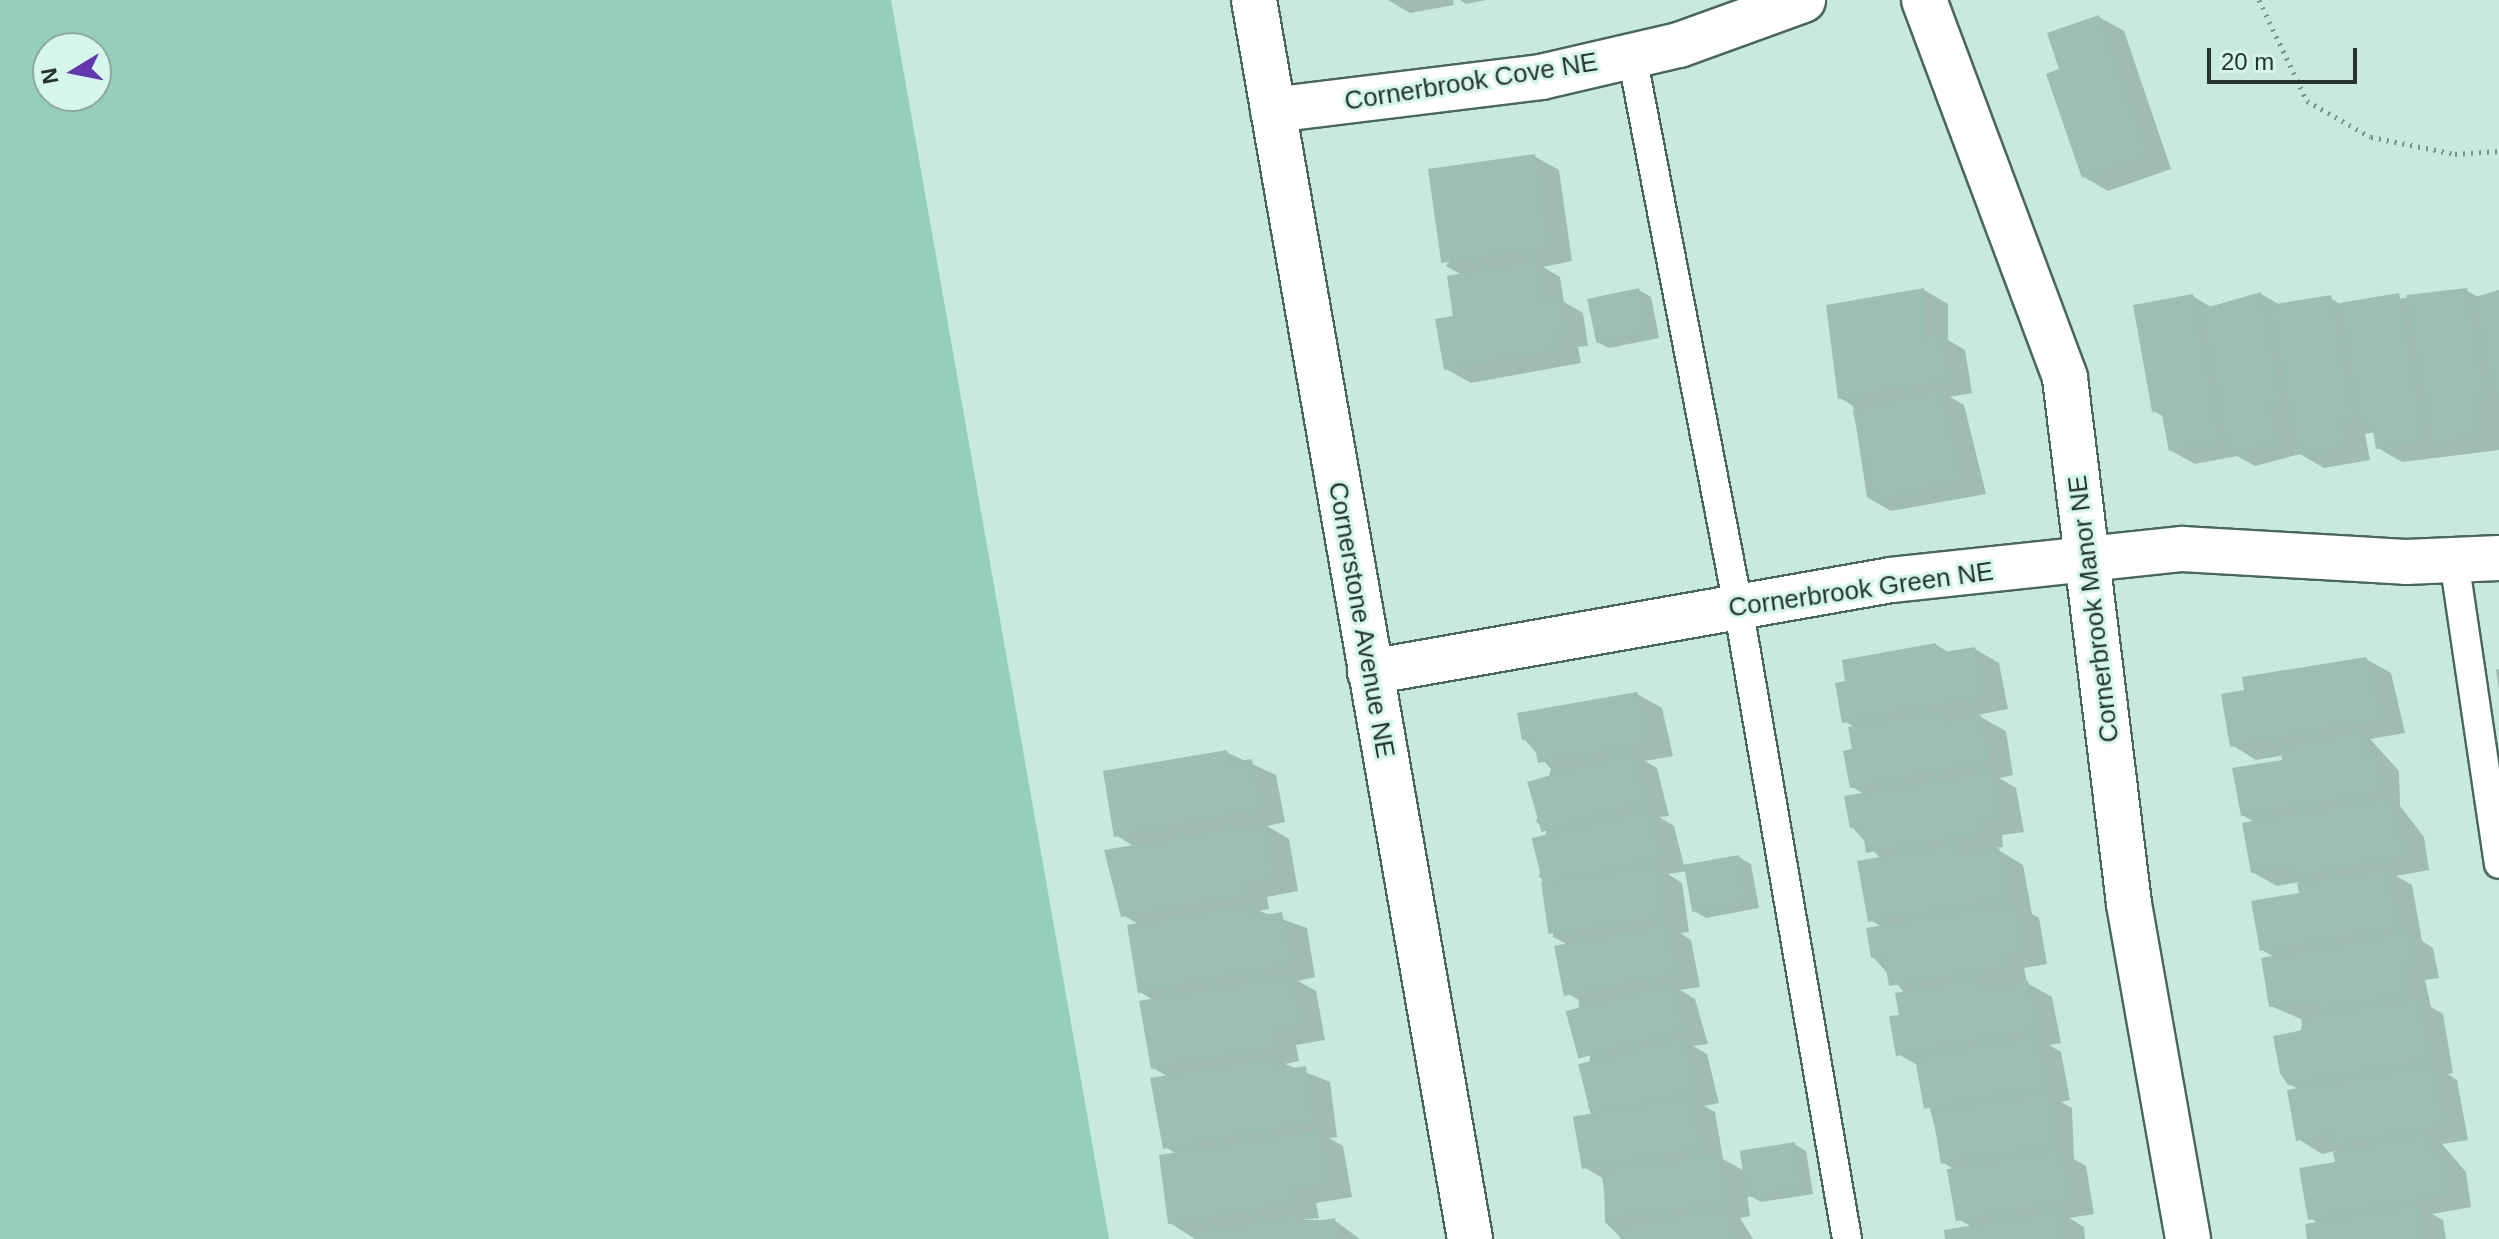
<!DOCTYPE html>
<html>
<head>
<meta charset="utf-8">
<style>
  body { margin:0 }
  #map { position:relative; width:2499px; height:1239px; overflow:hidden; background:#c8eadd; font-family:Arial,sans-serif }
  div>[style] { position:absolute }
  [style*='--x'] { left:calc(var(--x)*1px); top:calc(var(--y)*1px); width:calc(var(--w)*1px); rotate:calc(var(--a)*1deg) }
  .green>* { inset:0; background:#93cfba }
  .shadow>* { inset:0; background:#0003 }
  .building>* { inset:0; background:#9dbeb2; transform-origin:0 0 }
  .path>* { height:5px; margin-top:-2.5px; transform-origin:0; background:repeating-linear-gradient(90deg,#7a928a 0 2px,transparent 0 8px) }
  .roads { filter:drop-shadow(2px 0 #4a675d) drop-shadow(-2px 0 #4a675d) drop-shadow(0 2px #4a675d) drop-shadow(0 -2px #4a675d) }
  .service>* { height:28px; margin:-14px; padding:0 14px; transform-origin:14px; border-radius:14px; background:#fff }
  .minor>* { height:44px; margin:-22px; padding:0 22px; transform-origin:22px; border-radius:22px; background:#fff }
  span { translate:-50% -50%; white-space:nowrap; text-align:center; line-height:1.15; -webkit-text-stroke:6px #d5f7ea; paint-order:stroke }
  .street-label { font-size:26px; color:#26332f }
  .north { position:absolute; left:32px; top:32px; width:80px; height:80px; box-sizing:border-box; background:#d5f7ea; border:2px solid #8fa99f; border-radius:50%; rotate:260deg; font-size:22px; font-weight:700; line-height:32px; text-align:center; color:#26332f }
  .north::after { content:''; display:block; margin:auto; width:28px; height:36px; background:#6237af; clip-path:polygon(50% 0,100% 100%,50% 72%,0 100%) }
  .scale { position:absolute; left:2207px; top:48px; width:150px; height:36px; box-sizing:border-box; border:4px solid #26332f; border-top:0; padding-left:10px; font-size:24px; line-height:28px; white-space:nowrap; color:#26332f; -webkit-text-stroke:6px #d5f7ea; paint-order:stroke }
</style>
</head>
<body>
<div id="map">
  <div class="green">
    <div style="clip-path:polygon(evenodd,0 0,891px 0,1109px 1239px,0 1239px,0 0,48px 48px,96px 48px,96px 96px,48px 96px,48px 48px)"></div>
  </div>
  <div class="shadow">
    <div style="clip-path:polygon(1388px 0,1453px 0,1454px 5px,1410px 13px)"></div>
    <div style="clip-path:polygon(1460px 0,1486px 0,1466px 4px)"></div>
    <div style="clip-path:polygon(2099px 17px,2124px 31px,2171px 169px,2108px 191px,2084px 177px,2062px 70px)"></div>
    <div style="clip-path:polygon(1534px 156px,1559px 170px,1572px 261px,1543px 267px,1560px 277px,1564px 302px,1583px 313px,1588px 346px,1578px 347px,1581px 363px,1471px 383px,1446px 369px,1462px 275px,1446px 266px)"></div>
    <div style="clip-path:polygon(1639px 290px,1651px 297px,1659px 338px,1609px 348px,1597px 342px)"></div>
    <div style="clip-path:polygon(1924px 290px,1948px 304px,1948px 340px,1965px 350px,1972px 393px,1950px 397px,1964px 405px,1986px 494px,1891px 511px,1867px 497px,1853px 406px,1840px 398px)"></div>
    <div style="clip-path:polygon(2467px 291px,2480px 298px,2499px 294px,2499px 450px,2402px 462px,2378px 448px,2375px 432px,2365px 434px,2370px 460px,2324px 468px,2300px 454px,2255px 466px,2237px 456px,2195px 464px,2170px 450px,2164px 417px,2154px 411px,2192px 296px,2213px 308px,2261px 294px,2280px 305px,2330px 298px,2342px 305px)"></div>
    <div style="clip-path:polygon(1936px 645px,1950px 653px,1975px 649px,1999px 663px,2008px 709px,1977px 715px,2006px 731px,2013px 775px,1999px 778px,2016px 788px,2024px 832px,2002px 835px,2003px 847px,1995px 848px,2023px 865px,2032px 914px,2039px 918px,2047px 964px,2024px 968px,2027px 983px,2052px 997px,2061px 1043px,2049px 1045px,2061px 1052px,2070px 1100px,2061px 1102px,2072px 1108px,2074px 1159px,2086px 1166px,2094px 1214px,2069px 1218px,2084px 1227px,2085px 1239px,1947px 1239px,1972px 1227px,1958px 1219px,1955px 1170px,1944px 1163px,1919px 1066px,1898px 1054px,1905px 993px,1873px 957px,1882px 927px,1870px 920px,1881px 859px,1852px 827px,1866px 795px,1852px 787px,1856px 728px,1844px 721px)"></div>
    <div style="clip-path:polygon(2366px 659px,2391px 673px,2405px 733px,2370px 739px,2399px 771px,2400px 806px,2424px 837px,2429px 870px,2396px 876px,2412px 885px,2422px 941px,2433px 948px,2439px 978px,2425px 980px,2431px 1007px,2443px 1014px,2453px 1073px,2448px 1074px,2457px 1080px,2468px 1140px,2442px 1144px,2466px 1172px,2471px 1207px,2432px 1214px,2443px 1220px,2446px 1239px,2309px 1239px,2318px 1223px,2310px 1218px,2337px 1164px,2335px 1151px,2322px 1154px,2298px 1139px,2300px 1090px,2289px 1084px,2303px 1020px,2271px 1006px,2276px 958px,2262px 950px,2301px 895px,2299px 882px,2277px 886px,2252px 872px,2256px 823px,2242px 815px,2285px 761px,2284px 755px,2256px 760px,2232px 745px)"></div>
    <div style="clip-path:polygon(2499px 669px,2499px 689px,2496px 670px)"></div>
    <div style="clip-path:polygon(1637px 694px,1662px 708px,1673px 756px,1645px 761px,1657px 768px,1669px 816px,1659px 817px,1674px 826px,1684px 866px,1739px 857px,1751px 864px,1759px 908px,1706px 918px,1694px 911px,1687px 871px,1668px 874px,1682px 883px,1689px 932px,1680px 933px,1691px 940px,1700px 987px,1680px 990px,1695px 999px,1708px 1044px,1693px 1046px,1707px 1054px,1719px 1103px,1704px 1106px,1715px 1112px,1723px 1159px,1746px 1172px,1794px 1144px,1806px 1151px,1813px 1194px,1761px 1202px,1747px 1194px,1750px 1216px,1740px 1218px,1753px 1239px,1622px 1239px,1605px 1222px,1604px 1179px,1584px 1167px,1598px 1114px,1588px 1108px,1590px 1056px,1576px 1048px,1579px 1000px,1565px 992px,1565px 943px,1553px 937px,1555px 886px,1539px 877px,1547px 828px,1536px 822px,1551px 769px,1523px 738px)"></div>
    <div style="clip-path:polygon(1226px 752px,1276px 775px,1285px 822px,1267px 826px,1289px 839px,1298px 891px,1267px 897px,1269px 909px,1259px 911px,1307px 928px,1315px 977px,1298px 981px,1316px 991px,1325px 1040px,1296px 1045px,1299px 1061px,1285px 1064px,1330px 1082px,1337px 1137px,1329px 1138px,1343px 1146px,1352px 1197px,1316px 1203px,1319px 1218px,1302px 1220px,1334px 1220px,1360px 1239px,1195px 1239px,1170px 1223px,1177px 1154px,1165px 1147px,1169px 1077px,1153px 1068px,1155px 1001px,1140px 992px,1140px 925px,1123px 915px,1135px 847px,1116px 835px)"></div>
  </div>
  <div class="building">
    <div style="clip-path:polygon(2099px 15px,2148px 156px,2082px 178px,2046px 74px,2059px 69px,2047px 33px)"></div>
    <div style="left:1535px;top:154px;width:95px;height:108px;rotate:82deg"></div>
    <div style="clip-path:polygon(1536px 260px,1543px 299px,1559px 296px,1564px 332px,1555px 334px,1557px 350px,1444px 370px,1435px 319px,1453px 316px,1447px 276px)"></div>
    <div style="left:1639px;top:288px;width:45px;height:53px;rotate:78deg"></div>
    <div style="clip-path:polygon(1924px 288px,1924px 337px,1940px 334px,1949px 380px,1838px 399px,1826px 305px)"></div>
    <div style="clip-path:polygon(2467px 288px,2486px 397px,2475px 399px,2481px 436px,2433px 444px,2406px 295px)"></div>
    <div style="clip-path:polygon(2499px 290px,2499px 395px,2492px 396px,2475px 297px)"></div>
    <div style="clip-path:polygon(2261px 292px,2282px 405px,2270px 407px,2277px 444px,2228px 454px,2202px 309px)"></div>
    <div style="clip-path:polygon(2399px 293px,2425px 441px,2376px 449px,2372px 424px,2361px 426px,2340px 303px)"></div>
    <div style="clip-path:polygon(2193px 294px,2220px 442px,2169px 451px,2161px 410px,2152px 412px,2133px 305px)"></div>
    <div style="clip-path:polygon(2331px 295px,2354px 417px,2342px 420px,2346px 446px,2298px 455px,2269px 305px)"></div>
    <div style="left:1940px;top:389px;width:94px;height:90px;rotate:76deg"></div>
    <div style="clip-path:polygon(1936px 643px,1938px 653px,1975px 647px,1984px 696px,1842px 723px,1835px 683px,1845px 681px,1842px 660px)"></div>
    <div style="clip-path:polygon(2366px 657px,2382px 719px,2230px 747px,2221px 694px,2244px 690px,2242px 677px)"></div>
    <div style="clip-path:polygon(1637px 692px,1650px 743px,1538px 763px,1533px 738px,1522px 740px,1517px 713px)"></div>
    <div style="clip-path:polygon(1942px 711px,1944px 722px,1981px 715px,1989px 761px,1850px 788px,1843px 751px,1852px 749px,1848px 727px)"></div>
    <div style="clip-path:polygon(2362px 732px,2366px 756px,2375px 755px,2381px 792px,2241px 816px,2232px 768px,2282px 760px,2280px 746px)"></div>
    <div style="clip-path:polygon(1227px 750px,1229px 762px,1252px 759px,1261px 809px,1114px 837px,1103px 771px)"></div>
    <div style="left:1632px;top:752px;width:52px;height:109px;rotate:74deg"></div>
    <div style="clip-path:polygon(1992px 771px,2000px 818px,1978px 822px,1979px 834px,1866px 853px,1862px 826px,1850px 828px,1844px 796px)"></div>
    <div style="clip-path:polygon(2389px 797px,2406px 856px,2290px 878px,2288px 866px,2251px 873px,2242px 823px)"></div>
    <div style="left:1649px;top:809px;width:50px;height:121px;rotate:76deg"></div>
    <div style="clip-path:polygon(1265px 823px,1275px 878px,1243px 883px,1246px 896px,1121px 917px,1104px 850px)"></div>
    <div style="clip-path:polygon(1957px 844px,1959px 855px,1999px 848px,2008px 898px,1868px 922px,1857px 861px)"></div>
    <div style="left:1739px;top:855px;width:48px;height:56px;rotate:80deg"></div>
    <div style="left:1658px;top:866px;width:52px;height:118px;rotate:82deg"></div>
    <div style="clip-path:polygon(2387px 869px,2398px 928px,2260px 951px,2251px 901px,2299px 893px,2297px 883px)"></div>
    <div style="clip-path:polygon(2015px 902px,2024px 951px,2001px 954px,2003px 967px,1889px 986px,1884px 957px,1871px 958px,1866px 928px)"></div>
    <div style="clip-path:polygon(1251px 904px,1254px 917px,1282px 912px,1292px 964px,1138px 993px,1127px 925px)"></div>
    <div style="left:1667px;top:924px;width:51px;height:115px;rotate:79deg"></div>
    <div style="clip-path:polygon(2409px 932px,2415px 964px,2401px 967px,2408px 994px,2318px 1010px,2317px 1003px,2269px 1007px,2261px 958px)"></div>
    <div style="clip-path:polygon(1292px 975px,1301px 1027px,1272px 1032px,1275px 1048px,1151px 1069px,1139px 1001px)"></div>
    <div style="clip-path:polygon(1978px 978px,1981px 990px,2028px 981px,2038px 1029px,1896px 1056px,1889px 1016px,1899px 1015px,1895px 993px)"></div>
    <div style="left:1671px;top:983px;width:49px;height:109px;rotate:75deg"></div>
    <div style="clip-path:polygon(2419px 998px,2430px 1060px,2288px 1085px,2280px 1073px,2273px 1036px,2303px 1030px,2301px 1018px)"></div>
    <div style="left:2037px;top:1036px;width:52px;height:124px;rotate:80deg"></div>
    <div style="left:1683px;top:1038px;width:54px;height:108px;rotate:76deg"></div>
    <div style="clip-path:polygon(1277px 1057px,1279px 1070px,1306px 1066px,1313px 1123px,1163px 1149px,1150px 1078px)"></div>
    <div style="clip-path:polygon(2433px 1064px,2444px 1126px,2333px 1146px,2331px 1135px,2296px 1141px,2287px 1090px)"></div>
    <div style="left:2048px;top:1092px;width:54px;height:117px;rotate:81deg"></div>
    <div style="left:1691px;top:1096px;width:53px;height:120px;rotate:80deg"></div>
    <div style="clip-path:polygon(1319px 1130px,1328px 1184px,1292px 1189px,1295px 1204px,1168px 1224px,1159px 1155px)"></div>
    <div style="clip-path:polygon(2428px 1134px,2433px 1158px,2442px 1156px,2447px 1194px,2308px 1220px,2299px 1168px,2335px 1162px,2333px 1152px)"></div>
    <div style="left:1795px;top:1142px;width:47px;height:56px;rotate:81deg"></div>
    <div style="left:2061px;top:1149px;width:53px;height:116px;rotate:80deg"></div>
    <div style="left:1719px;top:1154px;width:49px;height:119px;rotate:82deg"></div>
    <div style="clip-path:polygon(2419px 1204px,2424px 1239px,2307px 1239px,2305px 1224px)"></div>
    <div style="clip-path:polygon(1726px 1207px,1732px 1239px,1620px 1239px,1618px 1227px)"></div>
    <div style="clip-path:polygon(2059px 1211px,2064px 1239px,1945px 1239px,1944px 1230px)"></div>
    <div style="clip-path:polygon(1297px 1215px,1298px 1224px,1335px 1218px,1338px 1239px,1194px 1239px,1193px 1233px)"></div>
  </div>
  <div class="path">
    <div style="--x:2259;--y:0;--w:112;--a:64.6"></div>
    <div style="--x:2307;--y:101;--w:73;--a:29.4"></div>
    <div style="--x:2371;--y:137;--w:86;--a:11.4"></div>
    <div style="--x:2455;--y:154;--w:44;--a:-3.9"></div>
  </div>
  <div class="roads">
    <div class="service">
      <div style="--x:1632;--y:56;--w:560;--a:79.09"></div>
      <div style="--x:1738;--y:606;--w:642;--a:80.23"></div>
      <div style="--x:2454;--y:560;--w:307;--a:81.6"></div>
    </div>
    <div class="minor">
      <div style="--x:1254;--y:0;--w:1258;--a:80.11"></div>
      <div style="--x:1924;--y:0;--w:403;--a:69.5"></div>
      <div style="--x:2065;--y:378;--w:530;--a:83.06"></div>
      <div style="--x:2129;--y:904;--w:340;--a:80"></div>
      <div style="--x:1273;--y:110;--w:270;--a:-7"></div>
      <div style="--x:1541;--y:77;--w:142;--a:-13.1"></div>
      <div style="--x:1679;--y:45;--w:132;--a:-19.9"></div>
      <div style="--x:1370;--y:672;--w:529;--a:-10.01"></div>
      <div style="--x:1891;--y:580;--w:293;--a:-6.1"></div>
      <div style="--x:2182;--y:549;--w:224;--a:3.3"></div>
      <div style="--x:2406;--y:562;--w:93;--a:-2.5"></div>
    </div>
  </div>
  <div class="street-label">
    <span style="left:1471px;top:82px;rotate:-9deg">Cornerbrook Cove NE</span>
    <span style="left:1861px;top:590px;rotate:-8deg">Cornerbrook Green NE</span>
    <span style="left:2094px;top:609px;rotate:-97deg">Cornerbrook Manor NE</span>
    <span style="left:1361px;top:620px;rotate:80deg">Cornerstone Avenue NE</span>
  </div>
  <div class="north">N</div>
  <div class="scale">20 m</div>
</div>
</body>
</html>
